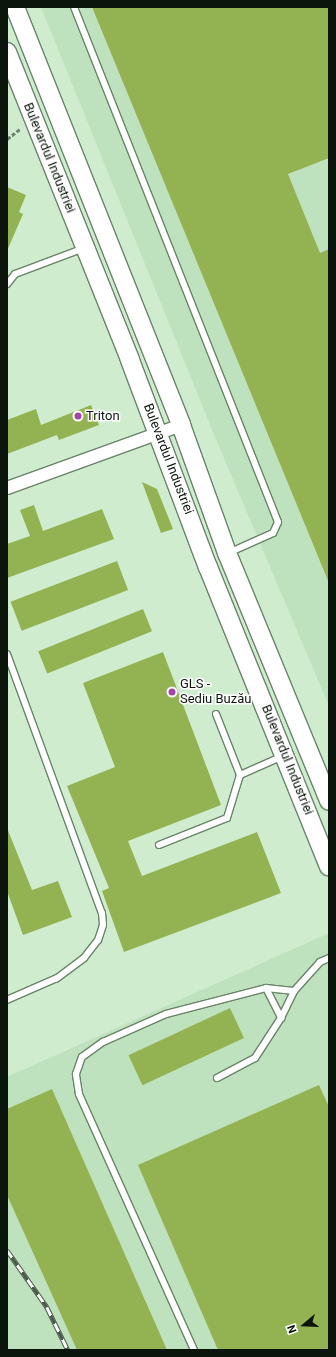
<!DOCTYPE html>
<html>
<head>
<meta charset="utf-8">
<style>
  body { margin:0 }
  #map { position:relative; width:336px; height:1357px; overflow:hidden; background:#cfecce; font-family:Roboto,sans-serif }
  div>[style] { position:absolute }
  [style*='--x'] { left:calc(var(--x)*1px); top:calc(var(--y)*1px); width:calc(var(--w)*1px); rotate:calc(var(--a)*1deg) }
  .built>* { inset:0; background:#bfe2be }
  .building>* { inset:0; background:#93b353; transform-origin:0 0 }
  .path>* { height:2.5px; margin-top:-1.25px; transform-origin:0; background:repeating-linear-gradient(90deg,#6e826e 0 4px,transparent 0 6px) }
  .roads { filter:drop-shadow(1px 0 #698468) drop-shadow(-1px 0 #698468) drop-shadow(0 1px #698468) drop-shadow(0 -1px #698468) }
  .service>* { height:6px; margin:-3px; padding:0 3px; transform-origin:3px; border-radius:3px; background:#fff }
  .minor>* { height:12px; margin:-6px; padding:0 6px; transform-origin:6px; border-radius:6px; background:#fff }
  .primary>* { height:18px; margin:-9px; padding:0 9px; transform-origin:9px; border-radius:9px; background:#fff }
  .rail>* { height:4.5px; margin-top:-2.25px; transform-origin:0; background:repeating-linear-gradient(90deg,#fff 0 9px,#4a5a49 0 18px); box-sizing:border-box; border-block:1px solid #4a5a49 }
  .dots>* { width:11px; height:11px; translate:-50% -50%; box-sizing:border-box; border:2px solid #fff; border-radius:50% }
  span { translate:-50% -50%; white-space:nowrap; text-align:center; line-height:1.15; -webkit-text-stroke:3px #fff; paint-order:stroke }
  .street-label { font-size:13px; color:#0b150b }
  .poi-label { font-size:13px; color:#0b150b }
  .left { translate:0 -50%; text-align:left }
  .frame { position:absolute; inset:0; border:8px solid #0b150b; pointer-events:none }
  .north { position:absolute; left:284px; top:1305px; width:40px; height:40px; -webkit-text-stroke:3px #fff; paint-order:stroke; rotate:251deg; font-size:11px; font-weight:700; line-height:16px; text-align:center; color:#0b150b }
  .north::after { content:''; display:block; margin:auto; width:14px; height:18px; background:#0b150b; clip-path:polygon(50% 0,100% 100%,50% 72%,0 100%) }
</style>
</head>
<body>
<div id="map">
  <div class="built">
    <div style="clip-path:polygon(41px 7px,329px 7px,329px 706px,215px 437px)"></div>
    <div style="clip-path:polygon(329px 933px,329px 1350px,7px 1350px,7px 1077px)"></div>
  </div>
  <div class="building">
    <div style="clip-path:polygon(92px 7px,329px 7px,329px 158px,288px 174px,320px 253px,329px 249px,329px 583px)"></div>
    <div style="clip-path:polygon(7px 187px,26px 195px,19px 212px,23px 214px,7px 251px)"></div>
    <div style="clip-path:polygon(91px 405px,99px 425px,59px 440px,57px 435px,7px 454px,7px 420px,36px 409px,41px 425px)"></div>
    <div style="clip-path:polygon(142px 482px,157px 489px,173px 529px,161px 533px)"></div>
    <div style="clip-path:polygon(34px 505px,43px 531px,102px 509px,114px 539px,7px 578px,7px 544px,30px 536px,20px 510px)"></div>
    <div style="left:117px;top:561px;width:31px;height:114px;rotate:69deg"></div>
    <div style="left:143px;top:609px;width:24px;height:113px;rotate:68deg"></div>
    <div style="clip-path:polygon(163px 652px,221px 805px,128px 841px,142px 876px,257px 832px,281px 893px,124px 952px,102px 891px,109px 888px,67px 786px,115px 767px,83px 683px)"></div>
    <div style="clip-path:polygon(7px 828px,32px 890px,58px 881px,72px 917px,23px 935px,7px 891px)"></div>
    <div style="left:230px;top:1008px;width:33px;height:112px;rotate:65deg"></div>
    <div style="clip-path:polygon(319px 1085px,329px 1107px,329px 1350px,218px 1350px,138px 1165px)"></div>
    <div style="clip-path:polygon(52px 1089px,167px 1350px,77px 1350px,7px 1195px,7px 1109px)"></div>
  </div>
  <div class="path">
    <div style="--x:7;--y:139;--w:16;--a:-38"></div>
  </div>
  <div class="roads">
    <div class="service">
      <div style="--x:74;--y:7;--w:554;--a:68.39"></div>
      <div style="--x:278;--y:522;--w:12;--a:114"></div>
      <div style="--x:273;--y:533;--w:49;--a:156"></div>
      <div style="--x:7;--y:284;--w:13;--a:-51"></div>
      <div style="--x:15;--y:274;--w:74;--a:-20.6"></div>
      <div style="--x:7;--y:654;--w:276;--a:69.9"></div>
      <div style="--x:102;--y:913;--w:12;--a:85"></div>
      <div style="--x:103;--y:925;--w:16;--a:108"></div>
      <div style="--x:98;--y:940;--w:23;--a:128"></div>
      <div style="--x:84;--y:958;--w:34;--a:143"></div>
      <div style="--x:57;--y:978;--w:55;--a:156.3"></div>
      <div style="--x:216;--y:714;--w:66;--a:68.5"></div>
      <div style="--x:159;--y:845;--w:73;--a:-21.7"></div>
      <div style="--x:227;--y:818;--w:45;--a:-73.2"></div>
      <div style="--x:240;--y:775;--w:47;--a:-23.8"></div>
      <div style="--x:266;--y:988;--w:34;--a:63"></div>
      <div style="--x:217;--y:1078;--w:43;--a:-27.8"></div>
      <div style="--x:255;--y:1058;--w:48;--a:-57"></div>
      <div style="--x:281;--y:1018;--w:30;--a:-64"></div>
      <div style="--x:294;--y:991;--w:39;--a:-48"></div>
      <div style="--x:320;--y:962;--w:10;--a:-24"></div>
      <div style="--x:194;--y:1350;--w:281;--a:-114.2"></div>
      <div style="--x:79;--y:1094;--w:20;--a:-99"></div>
      <div style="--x:76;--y:1074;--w:18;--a:-71"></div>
      <div style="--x:82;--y:1057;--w:26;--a:-36"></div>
      <div style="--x:103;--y:1042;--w:69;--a:-24"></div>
      <div style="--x:166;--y:1014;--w:103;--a:-14.6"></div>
      <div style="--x:266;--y:988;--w:28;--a:6"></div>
    </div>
    <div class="minor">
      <div style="--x:7;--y:488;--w:185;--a:-19.9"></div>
    </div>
    <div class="primary">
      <div style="--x:15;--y:7;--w:450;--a:68.3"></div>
      <div style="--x:181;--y:425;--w:136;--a:70.2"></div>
      <div style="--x:227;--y:553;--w:268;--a:67.6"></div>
      <div style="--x:7;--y:52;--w:332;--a:68.2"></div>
      <div style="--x:130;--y:360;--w:221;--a:69.4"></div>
      <div style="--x:208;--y:567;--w:323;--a:68"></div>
    </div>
  </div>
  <div class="rail">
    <div style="--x:7;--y:1250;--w:70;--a:54.9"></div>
    <div style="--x:47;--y:1307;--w:48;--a:64"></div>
  </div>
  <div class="dots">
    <div style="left:78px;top:416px;background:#a343ab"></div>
    <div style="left:172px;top:692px;background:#a343ab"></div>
  </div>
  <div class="street-label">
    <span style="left:49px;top:158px;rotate:68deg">Bulevardul Industriei</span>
    <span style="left:168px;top:459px;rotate:69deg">Bulevardul Industriei</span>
    <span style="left:287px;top:760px;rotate:68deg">Bulevardul Industriei</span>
  </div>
  <div class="poi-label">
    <span class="left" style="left:86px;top:416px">Triton</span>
    <span class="left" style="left:180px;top:692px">GLS -<br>Sediu Buzău</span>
  </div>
  <div class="frame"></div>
  <div class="north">N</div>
</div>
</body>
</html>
